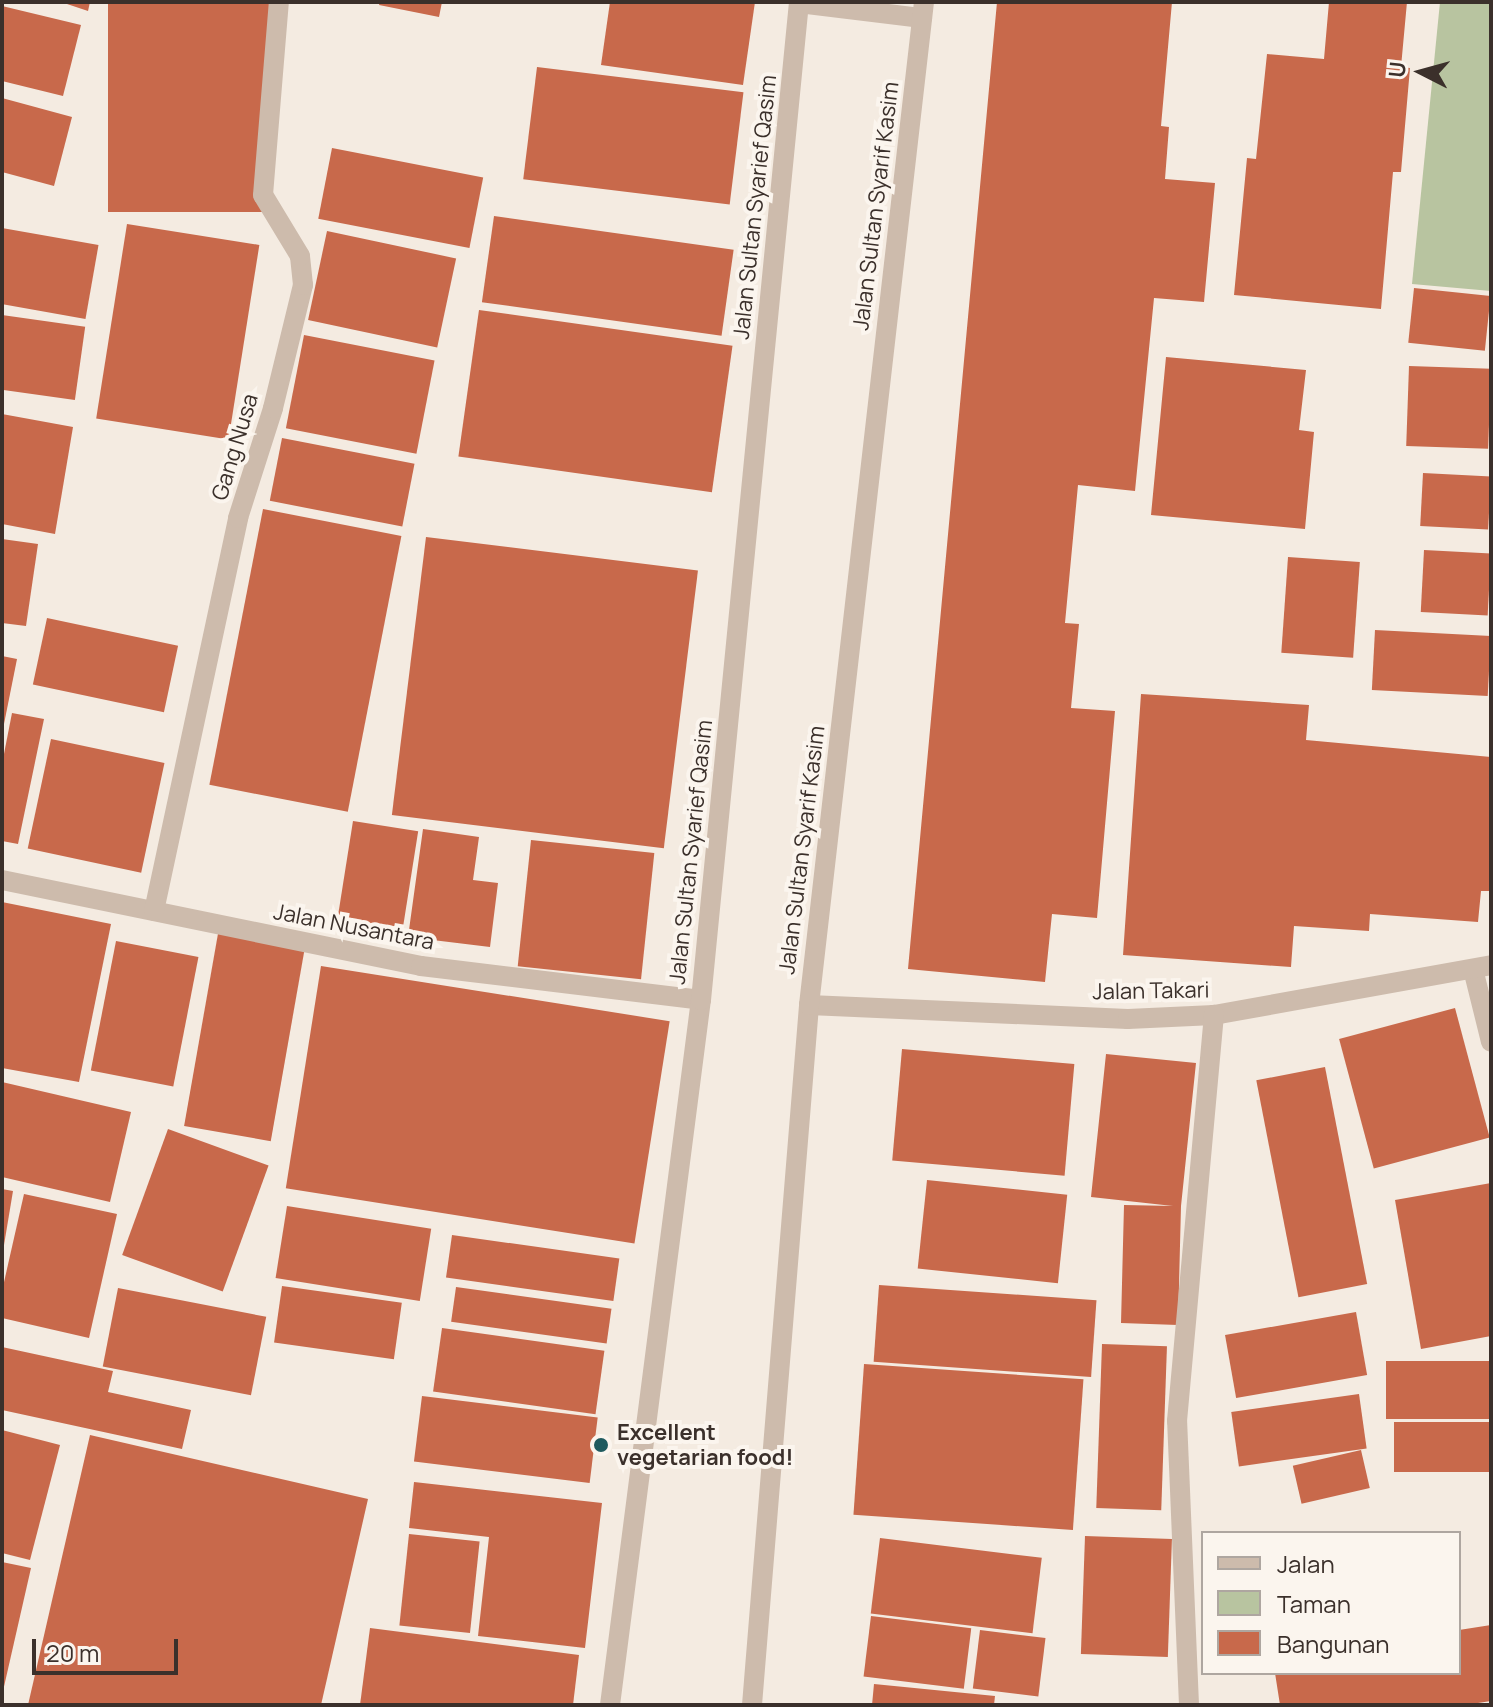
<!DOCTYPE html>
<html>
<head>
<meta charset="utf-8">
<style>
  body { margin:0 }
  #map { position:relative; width:1493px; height:1707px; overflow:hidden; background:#f4ebe1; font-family:Manrope,sans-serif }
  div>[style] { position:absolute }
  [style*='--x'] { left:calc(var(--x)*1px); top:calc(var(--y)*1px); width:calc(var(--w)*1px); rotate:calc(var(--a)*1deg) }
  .green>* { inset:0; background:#b8c4a0 }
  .building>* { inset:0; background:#c8694b; transform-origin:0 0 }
  .minor>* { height:20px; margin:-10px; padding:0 10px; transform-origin:10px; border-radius:10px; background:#cdbbac }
  .dots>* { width:22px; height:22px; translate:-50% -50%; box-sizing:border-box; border:4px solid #fbf5ee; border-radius:50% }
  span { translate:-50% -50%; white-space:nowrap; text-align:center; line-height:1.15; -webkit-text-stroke:8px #fbf5ee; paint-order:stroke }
  .street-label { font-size:22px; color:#3b302b }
  .poi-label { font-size:22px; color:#3b302b; font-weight:700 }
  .left { translate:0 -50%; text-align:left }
  .frame { position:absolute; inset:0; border:4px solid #3b302b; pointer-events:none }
  .legend { position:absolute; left:1201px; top:1531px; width:260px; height:144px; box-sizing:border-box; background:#fbf5ee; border:2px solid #aea6a0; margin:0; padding:10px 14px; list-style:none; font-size:24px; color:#3b302b }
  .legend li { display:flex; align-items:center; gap:16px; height:40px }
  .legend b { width:40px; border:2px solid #aea6a0 }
  .north { position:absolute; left:1381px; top:32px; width:80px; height:80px; -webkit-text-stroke:6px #fbf5ee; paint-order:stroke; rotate:276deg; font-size:22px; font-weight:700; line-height:32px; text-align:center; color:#3b302b }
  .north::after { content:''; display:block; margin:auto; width:28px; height:36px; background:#3b302b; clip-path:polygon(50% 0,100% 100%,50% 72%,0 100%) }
  .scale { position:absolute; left:32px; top:1639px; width:146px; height:36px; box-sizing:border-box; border:4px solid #3b302b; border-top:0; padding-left:10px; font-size:24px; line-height:28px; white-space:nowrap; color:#3b302b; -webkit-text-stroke:6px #fbf5ee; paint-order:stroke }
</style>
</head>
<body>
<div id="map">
  <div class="green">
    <div style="clip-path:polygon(1440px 2px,1491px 2px,1491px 291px,1412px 284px)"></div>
  </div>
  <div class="building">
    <div style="clip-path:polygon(61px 2px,90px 2px,88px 11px)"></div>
    <div style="left:108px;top:2px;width:163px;height:210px"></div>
    <div style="clip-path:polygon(380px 2px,442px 2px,439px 17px,379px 5px)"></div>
    <div style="clip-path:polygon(610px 2px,755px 2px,743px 85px,601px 65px)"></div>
    <div style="clip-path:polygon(997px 2px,1172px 2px,1161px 126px,1169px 127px,1165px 179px,1215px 183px,1204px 302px,1154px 298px,1135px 491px,1078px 485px,1065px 623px,1079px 624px,1071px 708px,1115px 711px,1097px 918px,1052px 914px,1045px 982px,908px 969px)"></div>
    <div style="clip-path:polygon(1329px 2px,1407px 2px,1401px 67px,1410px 68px,1401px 172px,1393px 172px,1381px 309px,1234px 295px,1247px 158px,1256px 159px,1267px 54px,1324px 59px)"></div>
    <div style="clip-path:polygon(2px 6px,81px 25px,63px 96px,2px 81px)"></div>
    <div style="left:537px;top:67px;width:208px;height:113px;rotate:7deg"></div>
    <div style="clip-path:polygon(2px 98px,72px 117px,54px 186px,2px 172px)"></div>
    <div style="left:332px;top:148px;width:154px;height:72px;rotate:11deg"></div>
    <div style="left:494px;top:216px;width:242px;height:87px;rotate:8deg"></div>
    <div style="left:127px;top:224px;width:134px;height:197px;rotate:9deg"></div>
    <div style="left:2px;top:228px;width:98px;height:75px;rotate:10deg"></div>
    <div style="left:327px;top:231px;width:132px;height:91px;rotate:12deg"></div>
    <div style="left:1414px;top:288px;width:77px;height:55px;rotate:6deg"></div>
    <div style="left:479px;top:310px;width:256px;height:148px;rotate:8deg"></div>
    <div style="left:2px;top:315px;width:84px;height:74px;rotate:8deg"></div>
    <div style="left:304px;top:335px;width:133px;height:95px;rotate:11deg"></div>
    <div style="clip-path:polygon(1166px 357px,1306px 370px,1299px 430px,1314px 432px,1305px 529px,1151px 515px)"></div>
    <div style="left:1409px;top:366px;width:82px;height:80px;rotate:2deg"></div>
    <div style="clip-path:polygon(2px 414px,73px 427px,55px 534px,2px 524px)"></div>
    <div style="left:282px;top:438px;width:135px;height:64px;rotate:11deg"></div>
    <div style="left:1423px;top:473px;width:68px;height:53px;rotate:3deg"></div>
    <div style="left:263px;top:509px;width:141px;height:281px;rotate:11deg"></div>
    <div style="left:426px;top:537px;width:274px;height:280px;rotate:7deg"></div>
    <div style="clip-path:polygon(2px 539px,38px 544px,26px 626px,2px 623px)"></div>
    <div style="left:1424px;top:550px;width:67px;height:62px;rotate:3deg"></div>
    <div style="left:1288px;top:557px;width:72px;height:96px;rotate:4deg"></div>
    <div style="left:47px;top:618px;width:134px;height:68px;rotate:12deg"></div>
    <div style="left:1375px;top:630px;width:116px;height:60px;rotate:3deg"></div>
    <div style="clip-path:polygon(2px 656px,17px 659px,3px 729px,2px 729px)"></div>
    <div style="clip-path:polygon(1141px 694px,1309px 705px,1306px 740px,1491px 757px,1491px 891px,1481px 891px,1478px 922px,1370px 914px,1369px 931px,1294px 926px,1291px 967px,1123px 955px)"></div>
    <div style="clip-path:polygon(12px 713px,44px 719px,18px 844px,2px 841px,2px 764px)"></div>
    <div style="left:51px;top:739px;width:116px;height:112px;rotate:12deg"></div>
    <div style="left:353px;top:821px;width:66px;height:106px;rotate:9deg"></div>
    <div style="clip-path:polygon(423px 829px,479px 837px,473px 880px,498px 883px,490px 947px,408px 937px)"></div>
    <div style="left:531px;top:840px;width:124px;height:127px;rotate:6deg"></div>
    <div style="clip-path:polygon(2px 902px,111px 924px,79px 1082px,2px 1068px)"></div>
    <div style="left:219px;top:928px;width:88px;height:201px;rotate:10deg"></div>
    <div style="left:116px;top:941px;width:84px;height:132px;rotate:11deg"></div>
    <div style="left:321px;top:966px;width:353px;height:225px;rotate:9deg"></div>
    <div style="left:1455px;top:1008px;width:134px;height:120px;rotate:75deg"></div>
    <div style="left:902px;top:1049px;width:173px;height:112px;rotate:5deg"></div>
    <div style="clip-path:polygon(1106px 1054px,1196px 1063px,1181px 1206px,1178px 1325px,1121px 1323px,1124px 1205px,1173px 1206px,1091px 1197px)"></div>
    <div style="left:1325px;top:1067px;width:221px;height:70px;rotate:79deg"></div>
    <div style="clip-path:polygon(2px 1082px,131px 1112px,110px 1202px,2px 1177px)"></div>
    <div style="left:168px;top:1129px;width:107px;height:134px;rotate:20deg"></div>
    <div style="left:927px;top:1180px;width:141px;height:89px;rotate:6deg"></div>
    <div style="clip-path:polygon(1491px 1183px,1491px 1336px,1421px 1349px,1395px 1200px)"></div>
    <div style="clip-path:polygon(2px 1189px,13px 1191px,4px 1245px,2px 1245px)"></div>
    <div style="clip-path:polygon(24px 1194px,117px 1214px,89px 1338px,2px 1318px,2px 1291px)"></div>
    <div style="left:287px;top:1206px;width:146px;height:73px;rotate:9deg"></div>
    <div style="left:452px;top:1235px;width:169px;height:43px;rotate:8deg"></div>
    <div style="left:879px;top:1285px;width:218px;height:77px;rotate:4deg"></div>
    <div style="left:282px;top:1286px;width:121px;height:57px;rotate:8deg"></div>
    <div style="left:456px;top:1287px;width:157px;height:35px;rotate:8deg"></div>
    <div style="left:118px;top:1288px;width:151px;height:80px;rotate:11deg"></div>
    <div style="left:1356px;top:1312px;width:64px;height:133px;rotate:80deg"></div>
    <div style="left:442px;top:1328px;width:164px;height:64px;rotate:8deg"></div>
    <div style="left:1102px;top:1344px;width:65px;height:164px;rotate:2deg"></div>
    <div style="clip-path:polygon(2px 1347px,113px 1371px,108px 1392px,191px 1410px,182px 1449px,2px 1410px)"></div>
    <div style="left:1491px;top:1361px;width:58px;height:105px;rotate:90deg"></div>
    <div style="left:864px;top:1364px;width:220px;height:151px;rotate:4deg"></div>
    <div style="left:1359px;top:1394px;width:55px;height:129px;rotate:82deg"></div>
    <div style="left:422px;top:1396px;width:177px;height:66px;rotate:7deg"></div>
    <div style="left:1491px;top:1422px;width:50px;height:97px;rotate:90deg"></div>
    <div style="clip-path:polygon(2px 1430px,60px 1445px,30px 1560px,2px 1553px)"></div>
    <div style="clip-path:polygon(90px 1435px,368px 1499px,321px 1705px,28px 1705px)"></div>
    <div style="left:1361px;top:1450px;width:39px;height:70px;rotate:77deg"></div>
    <div style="clip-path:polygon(414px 1482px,602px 1503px,585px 1648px,478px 1636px,489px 1537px,409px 1528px)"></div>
    <div style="left:409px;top:1534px;width:71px;height:92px;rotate:6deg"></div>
    <div style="left:1085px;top:1536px;width:87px;height:118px;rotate:2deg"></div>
    <div style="left:880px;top:1538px;width:163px;height:76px;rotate:7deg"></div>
    <div style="clip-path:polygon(2px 1562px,31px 1568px,3px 1691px,2px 1691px)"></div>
    <div style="left:871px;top:1616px;width:101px;height:61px;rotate:7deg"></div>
    <div style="clip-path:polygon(1491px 1625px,1491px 1701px,1465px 1705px,1280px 1705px,1275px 1673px,1459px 1673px,1459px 1630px)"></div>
    <div style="clip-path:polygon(370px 1628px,579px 1655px,573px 1705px,360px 1705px)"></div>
    <div style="left:980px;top:1630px;width:66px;height:59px;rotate:7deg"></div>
    <div style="clip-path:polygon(874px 1684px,995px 1696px,994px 1705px,872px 1705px)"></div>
  </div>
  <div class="minor">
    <div style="--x:799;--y:3;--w:124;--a:7"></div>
    <div style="--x:2;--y:880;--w:428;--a:11.6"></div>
    <div style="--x:421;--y:966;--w:282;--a:6.9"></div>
    <div style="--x:154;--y:911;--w:402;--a:-77.9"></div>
    <div style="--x:238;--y:518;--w:115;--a:-72.3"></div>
    <div style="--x:273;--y:408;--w:127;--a:-76.3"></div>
    <div style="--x:303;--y:285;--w:29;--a:-96"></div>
    <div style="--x:300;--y:256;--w:71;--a:-121.2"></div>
    <div style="--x:263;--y:195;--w:194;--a:-85.3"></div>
    <div style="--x:1473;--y:969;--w:75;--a:76.1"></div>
    <div style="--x:809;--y:1005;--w:319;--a:2.5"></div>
    <div style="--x:1128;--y:1019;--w:86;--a:-2.7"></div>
    <div style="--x:1214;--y:1015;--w:281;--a:-10.2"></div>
    <div style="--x:610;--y:1705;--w:711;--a:-82.65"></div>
    <div style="--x:701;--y:1000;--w:1003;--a:-84.39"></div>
    <div style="--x:752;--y:1705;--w:702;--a:-85.34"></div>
    <div style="--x:809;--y:1005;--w:1010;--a:-83.46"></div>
    <div style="--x:1189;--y:1705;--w:284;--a:-92.4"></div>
    <div style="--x:1177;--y:1421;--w:408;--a:-84.8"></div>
  </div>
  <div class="dots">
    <div style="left:601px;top:1445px;background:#1f5a5e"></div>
  </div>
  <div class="street-label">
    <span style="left:876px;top:206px;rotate:-83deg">Jalan Sultan Syarif Kasim</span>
    <span style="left:755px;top:207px;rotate:-84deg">Jalan Sultan Syarief Qasim</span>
    <span style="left:235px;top:447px;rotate:-73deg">Gang Nusa</span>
    <span style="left:802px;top:850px;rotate:-83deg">Jalan Sultan Syarif Kasim</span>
    <span style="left:691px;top:852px;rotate:-84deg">Jalan Sultan Syarief Qasim</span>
    <span style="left:354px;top:927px;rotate:11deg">Jalan Nusantara</span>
    <span style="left:1151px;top:991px;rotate:-1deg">Jalan Takari</span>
  </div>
  <div class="poi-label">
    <span class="left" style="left:617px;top:1445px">Excellent<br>vegetarian food!</span>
  </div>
  <div class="frame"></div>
  <ul class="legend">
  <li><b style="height:10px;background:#cdbbac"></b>Jalan</li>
  <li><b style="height:22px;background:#b8c4a0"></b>Taman</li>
  <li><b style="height:22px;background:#c8694b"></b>Bangunan</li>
  </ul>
  <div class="north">U</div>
  <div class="scale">20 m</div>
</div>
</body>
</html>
